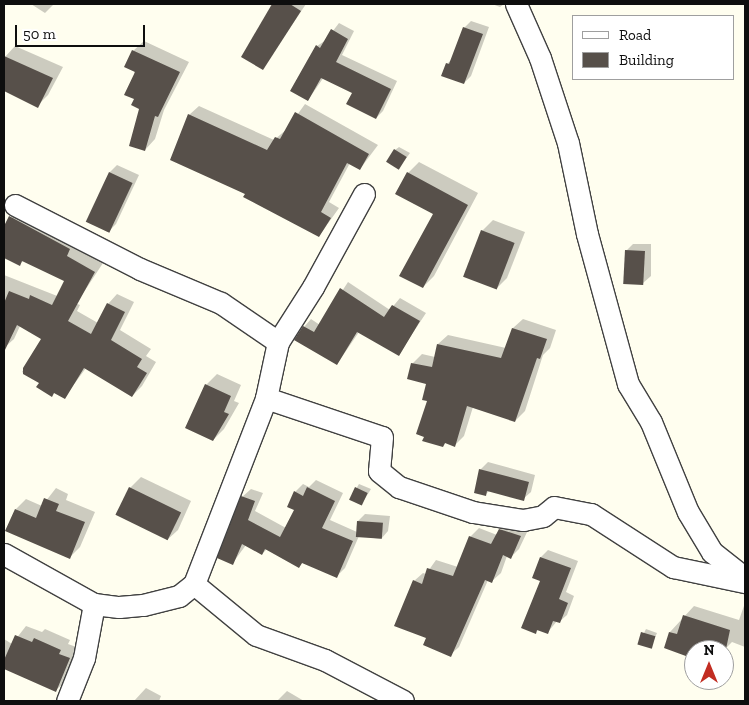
<!DOCTYPE html>
<html>
<head>
<meta charset="utf-8">
<style>
  body { margin:0 }
  #map { position:relative; width:749px; height:705px; overflow:hidden; background:#fffeef; font-family:"Zilla Slab",serif }
  div>[style] { position:absolute }
  [style*='--x'] { left:calc(var(--x)*1px); top:calc(var(--y)*1px); width:calc(var(--w)*1px); rotate:calc(var(--a)*1deg) }
  .shadow>* { inset:0; background:#0003 }
  .building>* { inset:0; background:#57504a; transform-origin:0 0 }
  .roads { filter:drop-shadow(1px 0 #414141) drop-shadow(-1px 0 #414141) drop-shadow(0 1px #414141) drop-shadow(0 -1px #414141) }
  .minor>* { height:21px; margin:-10.5px; padding:0 10.5px; transform-origin:10.5px; border-radius:10.5px; background:#fff }
  span { translate:-50% -50%; white-space:nowrap; text-align:center; line-height:1.15; -webkit-text-stroke:5px #fff; paint-order:stroke }
  .frame { position:absolute; inset:0; border:5px solid #0e0e0e; pointer-events:none }
  .legend { position:absolute; left:572px; top:15px; width:162px; height:65px; box-sizing:border-box; background:#fff; border:1px solid #9f9f9f; margin:0; padding:6px 9px; list-style:none; font-size:15px; color:#0e0e0e }
  .legend li { display:flex; align-items:center; gap:10px; height:25px }
  .legend b { width:25px; border:1px solid #9f9f9f }
  .north { position:absolute; left:684px; top:640px; width:50px; height:50px; box-sizing:border-box; background:#fff; border:1px solid #9f9f9f; border-radius:50%; rotate:0deg; font-size:14px; font-weight:700; line-height:20px; text-align:center; color:#0e0e0e }
  .north::after { content:''; display:block; margin:auto; width:18px; height:22px; background:#c22d22; clip-path:polygon(50% 0,100% 100%,50% 72%,0 100%) }
  .scale { position:absolute; left:15px; top:25px; width:130px; height:22px; box-sizing:border-box; border:2px solid #0e0e0e; border-top:0; padding-left:6px; font-size:15px; line-height:18px; white-space:nowrap; color:#0e0e0e; -webkit-text-stroke:4px #fff; paint-order:stroke }
</style>
</head>
<body>
<div id="map">
  <div class="shadow">
    <div style="clip-path:polygon(31px 4px,54px 4px,45px 13px)"></div>
    <div style="clip-path:polygon(274px 4px,306px 4px,263px 68px,243px 57px)"></div>
    <div style="clip-path:polygon(492px 4px,504px 4px,500px 7px)"></div>
    <div style="clip-path:polygon(471px 21px,489px 27px,471px 76px,464px 83px,447px 64px,453px 58px,464px 28px)"></div>
    <div style="clip-path:polygon(339px 23px,354px 31px,342px 55px,397px 81px,383px 111px,376px 118px,353px 92px,324px 77px,308px 100px,317px 46px,326px 40px)"></div>
    <div style="clip-path:polygon(144px 41px,189px 62px,164px 110px,155px 139px,145px 150px,141px 108px,136px 98px,133px 51px)"></div>
    <div style="clip-path:polygon(15px 46px,63px 67px,48px 95px,37px 106px,4px 90px,4px 58px)"></div>
    <div style="clip-path:polygon(305px 104px,378px 145px,360px 169px,350px 163px,329px 202px,339px 208px,319px 236px,213px 176px,189px 115px,199px 106px,274px 140px,287px 129px)"></div>
    <div style="clip-path:polygon(399px 147px,410px 153px,399px 168px,395px 150px)"></div>
    <div style="clip-path:polygon(419px 162px,478px 193px,434px 276px,423px 287px,435px 214px,408px 173px)"></div>
    <div style="clip-path:polygon(117px 165px,139px 175px,116px 224px,108px 232px,87px 221px,110px 172px)"></div>
    <div style="clip-path:polygon(18px 208px,77px 241px,74px 247px,103px 263px,82px 295px,66px 281px,24px 260px,20px 264px,4px 256px,4px 229px)"></div>
    <div style="clip-path:polygon(493px 220px,525px 232px,507px 278px,496px 289px,482px 231px)"></div>
    <div style="clip-path:polygon(633px 244px,651px 244px,651px 276px,643px 283px,626px 251px)"></div>
    <div style="clip-path:polygon(4px 275px,80px 305px,77px 311px,98px 323px,108px 304px,117px 294px,134px 302px,120px 330px,151px 349px,146px 356px,156px 362px,142px 386px,132px 396px,86px 368px,64px 398px,22px 372px,43px 338px,20px 326px,14px 339px,4px 348px)"></div>
    <div style="clip-path:polygon(348px 282px,390px 310px,400px 298px,426px 313px,399px 354px,359px 332px,337px 364px,304px 327px,311px 319px,320px 325px)"></div>
    <div style="clip-path:polygon(523px 319px,556px 330px,550px 348px,543px 355px,525px 411px,515px 421px,473px 407px,464px 436px,455px 445px,446px 442px,443px 446px,428px 400px,427px 383px,412px 364px,422px 354px,435px 357px,438px 344px,448px 335px,506px 348px,513px 328px)"></div>
    <div style="clip-path:polygon(217px 374px,241px 385px,234px 401px,239px 403px,224px 429px,213px 440px,206px 385px)"></div>
    <div style="clip-path:polygon(488px 462px,535px 475px,531px 492px,523px 499px,489px 491px,486px 494px,480px 470px)"></div>
    <div style="clip-path:polygon(141px 477px,191px 501px,178px 530px,167px 540px,130px 488px)"></div>
    <div style="clip-path:polygon(316px 480px,343px 493px,330px 520px,357px 532px,358px 521px,365px 514px,390px 516px,388px 531px,381px 539px,359px 536px,345px 568px,337px 576px,303px 562px,299px 567px,267px 549px,262px 554px,246px 545px,232px 564px,242px 497px,251px 489px,263px 493px,255px 511px,286px 528px,295px 510px,295px 492px,303px 484px,309px 487px)"></div>
    <div style="clip-path:polygon(359px 484px,371px 489px,361px 505px,350px 499px)"></div>
    <div style="clip-path:polygon(56px 488px,68px 494px,66px 500px,95px 512px,80px 547px,70px 557px,16px 509px,26px 499px,42px 506px)"></div>
    <div style="clip-path:polygon(508px 521px,529px 528px,519px 549px,511px 557px,507px 556px,501px 573px,492px 581px,488px 580px,459px 647px,450px 655px,427px 638px,414px 581px,423px 573px,426px 574px,436px 560px,458px 567px,470px 537px,479px 528px,497px 535px)"></div>
    <div style="clip-path:polygon(548px 550px,578px 561px,566px 592px,574px 596px,567px 615px,559px 622px,557px 621px,548px 632px,539px 629px,535px 633px,542px 581px,534px 578px,541px 557px)"></div>
    <div style="clip-path:polygon(745px 603px,745px 647px,732px 642px,726px 648px,713px 645px,711px 650px,694px 650px,694px 657px,665px 648px,670px 632px,694px 606px,739px 620px)"></div>
    <div style="clip-path:polygon(26px 626px,42px 632px,45px 629px,70px 640px,68px 644px,79px 648px,66px 681px,56px 690px,4px 668px,4px 639px,12px 644px)"></div>
    <div style="clip-path:polygon(646px 629px,657px 633px,651px 647px,639px 643px)"></div>
    <div style="clip-path:polygon(146px 688px,161px 696px,159px 701px,134px 701px)"></div>
    <div style="clip-path:polygon(287px 691px,304px 701px,277px 701px)"></div>
  </div>
  <div class="building">
    <div style="clip-path:polygon(272px 4px,290px 4px,301px 11px,263px 70px,241px 57px)"></div>
    <div style="clip-path:polygon(463px 27px,483px 34px,464px 84px,441px 76px,446px 63px,449px 64px)"></div>
    <div style="clip-path:polygon(331px 29px,348px 39px,336px 62px,391px 89px,376px 119px,346px 104px,352px 93px,321px 78px,308px 101px,290px 91px,316px 45px,320px 48px)"></div>
    <div style="clip-path:polygon(132px 50px,180px 72px,158px 117px,155px 116px,145px 151px,129px 146px,139px 109px,131px 105px,134px 99px,124px 95px,135px 72px,124px 67px)"></div>
    <div style="clip-path:polygon(4px 56px,53px 78px,38px 108px,4px 91px)"></div>
    <div style="clip-path:polygon(295px 112px,369px 154px,360px 170px,347px 163px,321px 212px,331px 218px,319px 237px,243px 197px,245px 194px,170px 160px,188px 114px,267px 150px,275px 137px,280px 139px)"></div>
    <div style="left:394px;top:149px;width:15px;height:15px;rotate:32deg"></div>
    <div style="left:109px;top:172px;width:26px;height:55px;rotate:25deg"></div>
    <div style="clip-path:polygon(407px 172px,468px 205px,423px 288px,399px 276px,433px 214px,395px 194px)"></div>
    <div style="clip-path:polygon(9px 216px,70px 249px,67px 256px,95px 272px,68px 321px,91px 334px,107px 303px,125px 312px,111px 340px,142px 359px,137px 367px,147px 373px,132px 397px,84px 368px,65px 399px,54px 393px,52px 397px,36px 387px,39px 383px,23px 374px,23px 368px,41px 339px,17px 325px,4px 352px,4px 303px,9px 291px,29px 299px,30px 295px,52px 305px,64px 281px,22px 261px,20px 266px,4px 258px,4px 226px)"></div>
    <div style="left:481px;top:230px;width:36px;height:50px;rotate:21deg"></div>
    <div style="left:625px;top:250px;width:20px;height:34px;rotate:3deg"></div>
    <div style="clip-path:polygon(340px 288px,384px 317px,392px 305px,420px 321px,399px 356px,357px 332px,337px 365px,294px 340px,303px 326px,314px 332px)"></div>
    <div style="clip-path:polygon(512px 328px,547px 339px,540px 359px,537px 358px,515px 422px,467px 406px,455px 447px,445px 443px,443px 447px,422px 441px,424px 437px,416px 434px,427px 401px,422px 400px,426px 384px,407px 379px,411px 363px,432px 367px,437px 344px,501px 358px)"></div>
    <div style="clip-path:polygon(205px 384px,231px 396px,224px 412px,229px 414px,213px 441px,185px 428px)"></div>
    <div style="clip-path:polygon(479px 469px,529px 482px,524px 501px,487px 491px,486px 496px,474px 493px)"></div>
    <div style="left:129px;top:487px;width:58px;height:31px;rotate:26deg"></div>
    <div style="clip-path:polygon(307px 487px,335px 501px,322px 528px,353px 541px,337px 578px,302px 563px,299px 568px,265px 549px,262px 555px,242px 544px,233px 565px,217px 558px,241px 496px,255px 501px,248px 520px,280px 537px,294px 510px,287px 507px,294px 491px,303px 496px)"></div>
    <div style="left:355px;top:487px;width:14px;height:14px;rotate:25deg"></div>
    <div style="clip-path:polygon(44px 498px,59px 504px,56px 511px,85px 522px,70px 559px,5px 531px,15px 509px,36px 518px)"></div>
    <div style="left:357px;top:521px;width:26px;height:16px;rotate:4deg"></div>
    <div style="clip-path:polygon(499px 529px,521px 536px,511px 559px,503px 555px,492px 583px,485px 580px,451px 657px,423px 645px,426px 638px,394px 626px,413px 580px,422px 584px,427px 568px,453px 576px,469px 536px,491px 544px)"></div>
    <div style="clip-path:polygon(540px 557px,571px 568px,559px 599px,568px 603px,560px 623px,553px 621px,548px 634px,537px 630px,536px 634px,521px 628px,540px 581px,532px 578px)"></div>
    <div style="clip-path:polygon(683px 615px,730px 630px,726px 649px,707px 646px,706px 650px,694px 650px,694px 659px,664px 648px,669px 632px,677px 634px)"></div>
    <div style="left:641px;top:632px;width:15px;height:13px;rotate:16deg"></div>
    <div style="clip-path:polygon(15px 635px,32px 642px,34px 638px,61px 650px,59px 654px,70px 658px,56px 692px,4px 669px,4px 660px)"></div>
  </div>
  <div class="roads">
    <div class="minor">
      <div style="--x:516;--y:4;--w:59;--a:66"></div>
      <div style="--x:540;--y:58;--w:89;--a:71.8"></div>
      <div style="--x:568;--y:143;--w:93;--a:78.2"></div>
      <div style="--x:587;--y:234;--w:156;--a:74.7"></div>
      <div style="--x:628;--y:384;--w:44;--a:58.8"></div>
      <div style="--x:651;--y:422;--w:97;--a:67.7"></div>
      <div style="--x:688;--y:512;--w:47;--a:59"></div>
      <div style="--x:712;--y:552;--w:42;--a:38.2"></div>
      <div style="--x:15;--y:205;--w:140;--a:27.1"></div>
      <div style="--x:140;--y:269;--w:88;--a:22.8"></div>
      <div style="--x:221;--y:303;--w:69;--a:34.4"></div>
      <div style="--x:266;--y:398;--w:122;--a:18.6"></div>
      <div style="--x:382;--y:437;--w:34;--a:95"></div>
      <div style="--x:379;--y:471;--w:26;--a:39"></div>
      <div style="--x:399;--y:487;--w:78;--a:18.7"></div>
      <div style="--x:473;--y:512;--w:51;--a:9.1"></div>
      <div style="--x:523;--y:520;--w:20;--a:-11"></div>
      <div style="--x:543;--y:516;--w:14;--a:-39"></div>
      <div style="--x:554;--y:507;--w:38;--a:11"></div>
      <div style="--x:591;--y:514;--w:98;--a:32.9"></div>
      <div style="--x:673;--y:567;--w:74;--a:11.8"></div>
      <div style="--x:4;--y:554;--w:103;--a:29.1"></div>
      <div style="--x:94;--y:604;--w:25;--a:7"></div>
      <div style="--x:119;--y:607;--w:24;--a:-5"></div>
      <div style="--x:143;--y:605;--w:37;--a:-14"></div>
      <div style="--x:179;--y:596;--w:19;--a:-39"></div>
      <div style="--x:194;--y:584;--w:199;--a:-68.8"></div>
      <div style="--x:266;--y:398;--w:57;--a:-77.9"></div>
      <div style="--x:278;--y:342;--w:65;--a:-57.5"></div>
      <div style="--x:313;--y:287;--w:106;--a:-61.3"></div>
      <div style="--x:194;--y:584;--w:80;--a:39.4"></div>
      <div style="--x:256;--y:635;--w:73;--a:19.9"></div>
      <div style="--x:325;--y:660;--w:88;--a:27.7"></div>
      <div style="--x:67;--y:701;--w:46;--a:-68.4"></div>
      <div style="--x:84;--y:658;--w:55;--a:-79.5"></div>
    </div>
  </div>
  <div class="frame"></div>
  <ul class="legend">
  <li><b style="height:6px;background:#fff"></b>Road</li>
  <li><b style="height:14px;background:#57504a"></b>Building</li>
  </ul>
  <div class="north">N</div>
  <div class="scale">50 m</div>
</div>
</body>
</html>
